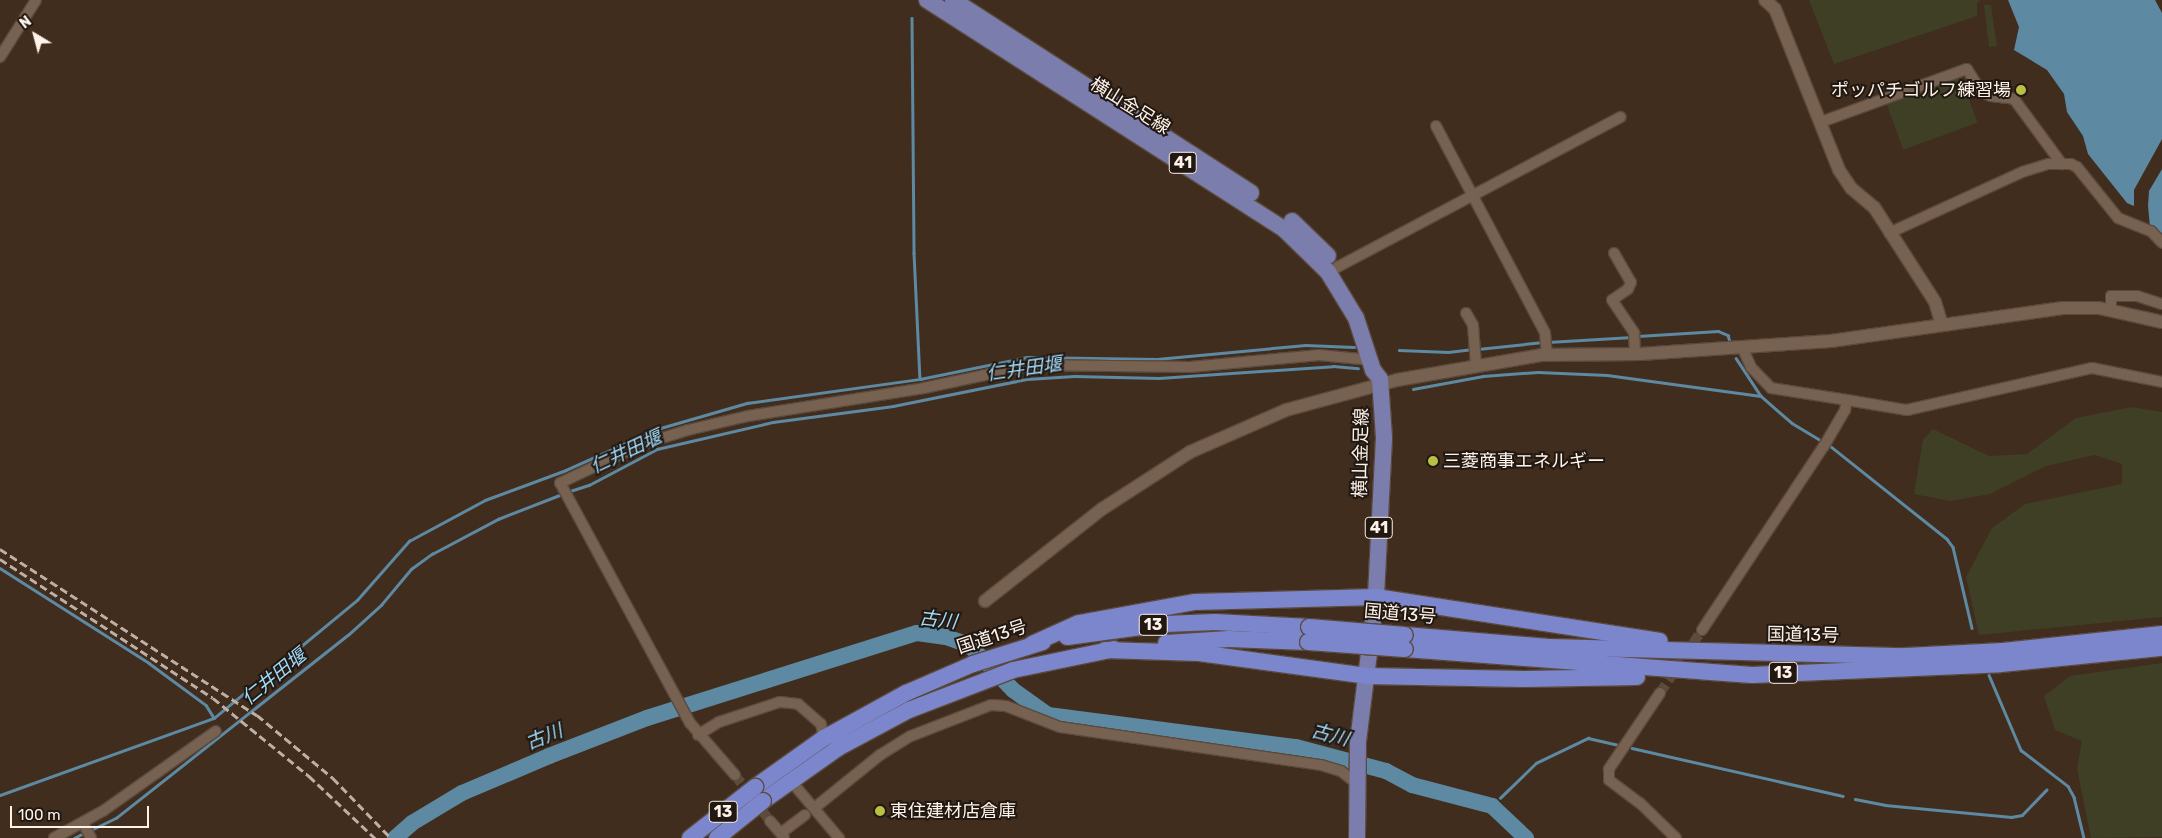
<!DOCTYPE html>
<html>
<head>
<meta charset="utf-8">
<style>
  body { margin:0 }
  #map { position:relative; width:2162px; height:838px; overflow:hidden; background:#402d1e; font-family:Rubik,"Noto Sans JP",sans-serif }
  div>[style] { position:absolute }
  [style*='--x'] { left:calc(var(--x)*1px); top:calc(var(--y)*1px); width:calc(var(--w)*1px); rotate:calc(var(--a)*1deg) }
  .green>* { inset:0; background:#3e3f25; transform-origin:0 0 }
  .water>* { inset:0; background:#5d89a2 }
  .stream>* { height:2.5px; margin:-1.25px; padding:0 1.25px; transform-origin:1.25px; border-radius:1.25px; background:#5d89a2 }
  .river>* { height:16px; margin:-8px; padding:0 8px; transform-origin:8px; border-radius:8px; background:#5d89a2 }
  .minor-tunnel>* { height:10px; margin-top:-5px; transform-origin:0; background:repeating-linear-gradient(90deg,#5d4b3c 0 10px,transparent 0 15px) }
  .roads { filter:drop-shadow(1px 0 #5a4a3d) drop-shadow(-1px 0 #5a4a3d) drop-shadow(0 1px #5a4a3d) drop-shadow(0 -1px #5a4a3d) }
  .minor>* { height:10px; margin:-5px; padding:0 5px; transform-origin:5px; border-radius:5px; background:#776151 }
  .tertiary>* { height:12px; margin:-6px; padding:0 6px; transform-origin:6px; border-radius:6px; background:#776151 }
  .primary>* { height:16px; margin:-8px; padding:0 8px; transform-origin:8px; border-radius:8px; background:#7b7dad }
  .trunk>* { height:16px; margin:-8px; padding:0 8px; transform-origin:8px; border-radius:8px; background:#7c86cc }
  .rail>* { height:2.5px; margin-top:-1.25px; transform-origin:0; background:repeating-linear-gradient(90deg,#bfafa4 0 8px,transparent 0 12px) }
  .bridges { filter:drop-shadow(1px 0 #5a4a3d) drop-shadow(-1px 0 #5a4a3d) drop-shadow(0 1px #5a4a3d) drop-shadow(0 -1px #5a4a3d) }
  .trunk-bridge>* { height:16px; margin:-8px; padding:0 8px; transform-origin:8px; border-radius:8px; background:#7c86cc }
  .dots>* { width:14px; height:14px; translate:-50% -50%; box-sizing:border-box; border:2px solid #201811; border-radius:50% }
  span { translate:-50% -50%; white-space:nowrap; text-align:center; line-height:1.15; -webkit-text-stroke:4px #201811; paint-order:stroke }
  .shield-label span { padding:1px 4px; background:#201811; border:1px solid; border-radius:4px; -webkit-text-stroke-width:0 }
  .shield-label { font-size:16px; color:#fff2e9; font-weight:700 }
  .poi-label { font-size:18px; color:#fff2e9 }
  .right { translate:-100% -50%; text-align:right }
  .left { translate:0 -50%; text-align:left }
  .street-label { font-size:18px; color:#fff2e9 }
  .water-label { font-size:19px; color:#a1dafb; font-style:italic }
  .north { position:absolute; left:10px; top:10px; width:50px; height:50px; -webkit-text-stroke:4px #201811; paint-order:stroke; rotate:323deg; font-size:14px; font-weight:700; line-height:20px; text-align:center; color:#fff2e9 }
  .north::after { content:''; display:block; margin:auto; width:18px; height:22px; background:#fff2e9; clip-path:polygon(50% 0,100% 100%,50% 72%,0 100%) }
  .scale { position:absolute; left:10px; top:806px; width:139px; height:22px; box-sizing:border-box; border:2px solid #fff2e9; border-top:0; padding-left:6px; font-size:15px; line-height:18px; white-space:nowrap; color:#fff2e9; -webkit-text-stroke:4px #201811; paint-order:stroke }
</style>
</head>
<body>
<div id="map">
  <div class="green">
    <div style="clip-path:polygon(1809px 0,1981px 0,1977px 3px,1977px 16px,1834px 64px)"></div>
    <div style="clip-path:polygon(1984px 5px,1991px 5px,1997px 46px,1989px 47px)"></div>
    <div style="left:1959px;top:72px;width:54px;height:79px;rotate:70deg"></div>
    <div style="clip-path:polygon(2132px 407px,2162px 412px,2162px 617px,1979px 635px,1966px 577px,1992px 528px,2025px 504px,2122px 484px,2122px 464px,2095px 455px,2046px 466px,1990px 494px,1950px 501px,1914px 494px,1923px 440px,1933px 429px,1989px 456px,2027px 454px,2076px 418px)"></div>
    <div style="clip-path:polygon(2162px 663px,2162px 837px,2091px 838px,2077px 769px,2082px 741px,2055px 730px,2044px 696px,2070px 676px)"></div>
  </div>
  <div class="water">
    <div style="clip-path:polygon(2008px 0,2155px 0,2162px 13px,2162px 139px,2134px 190px,2134px 206px,2127px 203px,2088px 154px,2083px 136px,2067px 112px,2064px 94px,2047px 70px,2014px 50px,2019px 27px)"></div>
    <div style="clip-path:polygon(2162px 169px,2162px 242px,2150px 227px,2148px 206px,2149px 191px)"></div>
  </div>
  <div class="stream">
    <div style="--x:912;--y:18;--w:235;--a:89.5"></div>
    <div style="--x:914;--y:253;--w:126;--a:87.3"></div>
    <div style="--x:1638;--y:336;--w:80;--a:-3.6"></div>
    <div style="--x:1718;--y:331;--w:11;--a:22"></div>
    <div style="--x:1728;--y:335;--w:7;--a:74"></div>
    <div style="--x:1548;--y:342;--w:84;--a:-3.4"></div>
    <div style="--x:1478;--y:349;--w:65;--a:-6.1"></div>
    <div style="--x:1399;--y:350;--w:49;--a:2.3"></div>
    <div style="--x:1448;--y:352;--w:25;--a:-7"></div>
    <div style="--x:1736;--y:358;--w:45;--a:56.7"></div>
    <div style="--x:1761;--y:396;--w:41;--a:41.1"></div>
    <div style="--x:1792;--y:423;--w:31;--a:31"></div>
    <div style="--x:1413;--y:389;--w:71;--a:-10.5"></div>
    <div style="--x:1483;--y:376;--w:55;--a:-4.2"></div>
    <div style="--x:1538;--y:372;--w:69;--a:2.5"></div>
    <div style="--x:1607;--y:375;--w:155;--a:7.8"></div>
    <div style="--x:1829;--y:445;--w:151;--a:38.5"></div>
    <div style="--x:1947;--y:539;--w:10;--a:53"></div>
    <div style="--x:1953;--y:547;--w:83;--a:76.8"></div>
    <div style="--x:567;--y:492;--w:23;--a:-18"></div>
    <div style="--x:589;--y:485;--w:77;--a:-27.9"></div>
    <div style="--x:657;--y:449;--w:119;--a:-13.1"></div>
    <div style="--x:773;--y:422;--w:121;--a:-7.6"></div>
    <div style="--x:893;--y:406;--w:137;--a:-11.4"></div>
    <div style="--x:1027;--y:379;--w:47;--a:-3.7"></div>
    <div style="--x:1074;--y:376;--w:85;--a:1.3"></div>
    <div style="--x:1159;--y:378;--w:174;--a:-3.9"></div>
    <div style="--x:1333;--y:366;--w:25;--a:5"></div>
    <div style="--x:0;--y:568;--w:177;--a:32.5"></div>
    <div style="--x:149;--y:663;--w:71;--a:36.4"></div>
    <div style="--x:206;--y:705;--w:15;--a:58"></div>
    <div style="--x:1989;--y:675;--w:82;--a:66.9"></div>
    <div style="--x:2021;--y:750;--w:59;--a:37.5"></div>
    <div style="--x:2068;--y:786;--w:13;--a:61"></div>
    <div style="--x:2074;--y:797;--w:42;--a:76.3"></div>
    <div style="--x:1632;--y:748;--w:216;--a:12.8"></div>
    <div style="--x:0;--y:795;--w:227;--a:-19.8"></div>
    <div style="--x:214;--y:718;--w:185;--a:-39.5"></div>
    <div style="--x:357;--y:600;--w:79;--a:-48.6"></div>
    <div style="--x:409;--y:541;--w:86;--a:-28.3"></div>
    <div style="--x:485;--y:500;--w:86;--a:-20.3"></div>
    <div style="--x:566;--y:470;--w:100;--a:-24.3"></div>
    <div style="--x:657;--y:429;--w:94;--a:-16.1"></div>
    <div style="--x:747;--y:403;--w:175;--a:-7.9"></div>
    <div style="--x:920;--y:379;--w:109;--a:-11.6"></div>
    <div style="--x:1027;--y:357;--w:130;--a:0.9"></div>
    <div style="--x:1157;--y:359;--w:149;--a:-5.4"></div>
    <div style="--x:1305;--y:345;--w:49;--a:2.3"></div>
    <div style="--x:1500;--y:798;--w:50;--a:-44.2"></div>
    <div style="--x:1536;--y:763;--w:58;--a:-25.7"></div>
    <div style="--x:1588;--y:738;--w:31;--a:13"></div>
    <div style="--x:1855;--y:799;--w:31;--a:11"></div>
    <div style="--x:1885;--y:805;--w:127;--a:5.4"></div>
    <div style="--x:2011;--y:817;--w:11;--a:-10"></div>
    <div style="--x:2022;--y:815;--w:35;--a:-46"></div>
    <div style="--x:1492;--y:806;--w:3;--a:-45"></div>
    <div style="--x:91;--y:830;--w:28;--a:-26"></div>
    <div style="--x:116;--y:818;--w:295;--a:-38.3"></div>
    <div style="--x:348;--y:635;--w:45;--a:-42.3"></div>
    <div style="--x:381;--y:605;--w:47;--a:-50.2"></div>
    <div style="--x:411;--y:569;--w:26;--a:-36"></div>
    <div style="--x:432;--y:554;--w:75;--a:-27.9"></div>
    <div style="--x:498;--y:519;--w:69;--a:-21.3"></div>
    <div style="--x:74;--y:838;--w:13;--a:-27"></div>
  </div>
  <div class="river">
    <div style="--x:395;--y:838;--w:23;--a:-41"></div>
    <div style="--x:412;--y:823;--w:58;--a:-31"></div>
    <div style="--x:462;--y:793;--w:95;--a:-23"></div>
    <div style="--x:549;--y:756;--w:105;--a:-21.2"></div>
    <div style="--x:647;--y:718;--w:283;--a:-17.5"></div>
    <div style="--x:917;--y:633;--w:29;--a:8"></div>
    <div style="--x:946;--y:637;--w:24;--a:19"></div>
    <div style="--x:969;--y:645;--w:63;--a:45.6"></div>
    <div style="--x:1013;--y:690;--w:43;--a:35.5"></div>
    <div style="--x:1048;--y:715;--w:250;--a:7.4"></div>
    <div style="--x:1296;--y:747;--w:93;--a:14.9"></div>
    <div style="--x:1386;--y:771;--w:30;--a:28"></div>
    <div style="--x:1412;--y:785;--w:83;--a:14.7"></div>
    <div style="--x:1492;--y:806;--w:47;--a:43.3"></div>
  </div>
  <div class="minor-tunnel">
    <div style="--x:1660;--y:693;--w:76;--a:-56.3"></div>
    <div style="--x:735;--y:775;--w:58;--a:52.7"></div>
  </div>
  <div class="roads">
    <div class="minor">
      <div style="--x:0;--y:57;--w:67;--a:-57.7"></div>
      <div style="--x:1821;--y:122;--w:155;--a:-20"></div>
      <div style="--x:1967;--y:69;--w:26;--a:58"></div>
      <div style="--x:1981;--y:91;--w:11;--a:27"></div>
      <div style="--x:1991;--y:96;--w:23;--a:7"></div>
      <div style="--x:2014;--y:99;--w:81;--a:53.6"></div>
      <div style="--x:1436;--y:126;--w:234;--a:62.2"></div>
      <div style="--x:1545;--y:333;--w:22;--a:85"></div>
      <div style="--x:1889;--y:233;--w:146;--a:-24.6"></div>
      <div style="--x:2022;--y:172;--w:28;--a:-17"></div>
      <div style="--x:2049;--y:164;--w:22;--a:0"></div>
      <div style="--x:2071;--y:164;--w:7;--a:27"></div>
      <div style="--x:2077;--y:167;--w:65;--a:51.2"></div>
      <div style="--x:2118;--y:218;--w:35;--a:22"></div>
      <div style="--x:2151;--y:231;--w:16;--a:47"></div>
      <div style="--x:1614;--y:253;--w:34;--a:60"></div>
      <div style="--x:1631;--y:282;--w:8;--a:113"></div>
      <div style="--x:1628;--y:289;--w:19;--a:145"></div>
      <div style="--x:1612;--y:300;--w:40;--a:56"></div>
      <div style="--x:1634;--y:333;--w:21;--a:87"></div>
      <div style="--x:1328;--y:272;--w:331;--a:-27.9"></div>
      <div style="--x:2111;--y:311;--w:15;--a:-90"></div>
      <div style="--x:2111;--y:296;--w:26;--a:0"></div>
      <div style="--x:2137;--y:296;--w:26;--a:18"></div>
      <div style="--x:1466;--y:313;--w:14;--a:60"></div>
      <div style="--x:1473;--y:325;--w:40;--a:85.7"></div>
      <div style="--x:1847;--y:400;--w:61;--a:9.5"></div>
      <div style="--x:1907;--y:410;--w:190;--a:-12.8"></div>
      <div style="--x:2092;--y:368;--w:71;--a:11.3"></div>
      <div style="--x:1702;--y:630;--w:221;--a:-56.5"></div>
      <div style="--x:1824;--y:446;--w:42;--a:-59.7"></div>
      <div style="--x:1845;--y:410;--w:10;--a:-79"></div>
      <div style="--x:1847;--y:400;--w:77;--a:-171"></div>
      <div style="--x:1771;--y:388;--w:29;--a:-134"></div>
      <div style="--x:1751;--y:367;--w:20;--a:-114"></div>
      <div style="--x:1660;--y:693;--w:92;--a:123.9"></div>
      <div style="--x:1609;--y:769;--w:11;--a:90"></div>
      <div style="--x:1609;--y:780;--w:39;--a:37"></div>
      <div style="--x:1640;--y:803;--w:50;--a:44.2"></div>
      <div style="--x:698;--y:735;--w:25;--a:-32"></div>
      <div style="--x:719;--y:722;--w:64;--a:-18.2"></div>
      <div style="--x:780;--y:702;--w:18;--a:6"></div>
      <div style="--x:798;--y:704;--w:30;--a:41"></div>
      <div style="--x:821;--y:724;--w:14;--a:78"></div>
      <div style="--x:735;--y:775;--w:69;--a:-130.9"></div>
      <div style="--x:690;--y:723;--w:273;--a:-118.4"></div>
      <div style="--x:560;--y:483;--w:92;--a:-25.2"></div>
      <div style="--x:643;--y:444;--w:47;--a:-17.3"></div>
      <div style="--x:688;--y:430;--w:62;--a:-13.1"></div>
      <div style="--x:748;--y:416;--w:178;--a:-9"></div>
      <div style="--x:924;--y:388;--w:110;--a:-12"></div>
      <div style="--x:1032;--y:365;--w:158;--a:0.7"></div>
      <div style="--x:1190;--y:367;--w:130;--a:-5.3"></div>
      <div style="--x:1319;--y:355;--w:52;--a:5.5"></div>
      <div style="--x:791;--y:781;--w:75;--a:49.9"></div>
      <div style="--x:818;--y:805;--w:80;--a:-38.9"></div>
      <div style="--x:880;--y:755;--w:36;--a:-32"></div>
      <div style="--x:911;--y:736;--w:86;--a:-21.2"></div>
      <div style="--x:991;--y:705;--w:15;--a:4"></div>
      <div style="--x:1006;--y:706;--w:58;--a:21.3"></div>
      <div style="--x:1060;--y:727;--w:264;--a:8.3"></div>
      <div style="--x:1321;--y:765;--w:21;--a:17"></div>
      <div style="--x:1341;--y:771;--w:21;--a:39"></div>
      <div style="--x:770;--y:821;--w:21;--a:49"></div>
      <div style="--x:83;--y:823;--w:17;--a:62"></div>
      <div style="--x:781;--y:833;--w:30;--a:-37"></div>
      <div style="--x:54;--y:838;--w:56;--a:-28.9"></div>
      <div style="--x:103;--y:811;--w:138;--a:-35.3"></div>
    </div>
    <div class="tertiary">
      <div style="--x:1765;--y:0;--w:13;--a:42"></div>
      <div style="--x:1775;--y:9;--w:173;--a:68.3"></div>
      <div style="--x:1839;--y:170;--w:22;--a:56"></div>
      <div style="--x:1851;--y:188;--w:30;--a:40"></div>
      <div style="--x:1874;--y:207;--w:113;--a:57.3"></div>
      <div style="--x:1935;--y:302;--w:24;--a:73"></div>
      <div style="--x:985;--y:601;--w:149;--a:-38.2"></div>
      <div style="--x:1102;--y:509;--w:105;--a:-32.9"></div>
      <div style="--x:1190;--y:452;--w:105;--a:-23.6"></div>
      <div style="--x:1286;--y:410;--w:115;--a:-15.1"></div>
      <div style="--x:1397;--y:380;--w:146;--a:-9.8"></div>
      <div style="--x:1541;--y:355;--w:99;--a:-0.6"></div>
      <div style="--x:1640;--y:354;--w:191;--a:-3.9"></div>
      <div style="--x:1831;--y:341;--w:234;--a:-8.1"></div>
      <div style="--x:2063;--y:308;--w:36;--a:0"></div>
      <div style="--x:2099;--y:308;--w:65;--a:12.5"></div>
    </div>
    <div class="primary">
      <div style="--x:927;--y:0;--w:426;--a:32.7"></div>
      <div style="--x:1285;--y:230;--w:60;--a:44.3"></div>
      <div style="--x:1328;--y:272;--w:54;--a:58.7"></div>
      <div style="--x:1356;--y:318;--w:55;--a:71.9"></div>
      <div style="--x:1373;--y:370;--w:11;--a:52"></div>
      <div style="--x:1380;--y:379;--w:59;--a:86.1"></div>
      <div style="--x:1384;--y:438;--w:159;--a:92.9"></div>
      <div style="--x:1376;--y:597;--w:146;--a:97.1"></div>
      <div style="--x:1358;--y:742;--w:96;--a:90.6"></div>
      <div style="--x:953;--y:0;--w:355;--a:32.9"></div>
      <div style="--x:1292;--y:221;--w:50;--a:44.2"></div>
    </div>
    <div class="trunk">
      <div style="--x:1405;--y:635;--w:144;--a:4.8"></div>
      <div style="--x:1549;--y:647;--w:355;--a:1.5"></div>
      <div style="--x:1904;--y:656;--w:99;--a:-2.9"></div>
      <div style="--x:2003;--y:651;--w:160;--a:-6.1"></div>
      <div style="--x:1067;--y:637;--w:99;--a:-7.6"></div>
      <div style="--x:1165;--y:624;--w:50;--a:-2.3"></div>
      <div style="--x:1215;--y:622;--w:94;--a:3"></div>
      <div style="--x:1166;--y:643;--w:63;--a:-3.6"></div>
      <div style="--x:1229;--y:639;--w:79;--a:2.2"></div>
      <div style="--x:1032;--y:644;--w:51;--a:-24.1"></div>
      <div style="--x:1079;--y:623;--w:118;--a:-10.3"></div>
      <div style="--x:1195;--y:602;--w:181;--a:-1.6"></div>
      <div style="--x:1376;--y:597;--w:287;--a:8.8"></div>
      <div style="--x:1405;--y:649;--w:348;--a:4.3"></div>
      <div style="--x:1752;--y:675;--w:249;--a:-2.5"></div>
      <div style="--x:2001;--y:664;--w:162;--a:-5.7"></div>
      <div style="--x:1105;--y:650;--w:94;--a:1.8"></div>
      <div style="--x:1199;--y:653;--w:169;--a:7.8"></div>
      <div style="--x:1366;--y:676;--w:158;--a:1.1"></div>
      <div style="--x:1524;--y:679;--w:113;--a:-1"></div>
      <div style="--x:755;--y:787;--w:85;--a:-35.4"></div>
      <div style="--x:824;--y:738;--w:94;--a:-28.8"></div>
      <div style="--x:906;--y:693;--w:73;--a:-23.4"></div>
      <div style="--x:973;--y:664;--w:73;--a:-17.4"></div>
      <div style="--x:763;--y:801;--w:92;--a:-35.2"></div>
      <div style="--x:838;--y:748;--w:81;--a:-28.2"></div>
      <div style="--x:909;--y:710;--w:111;--a:-21"></div>
      <div style="--x:1013;--y:670;--w:103;--a:-11.7"></div>
    </div>
  </div>
  <div class="rail">
    <div style="--x:0;--y:549;--w:306;--a:32.9"></div>
    <div style="--x:257;--y:715;--w:99;--a:39.7"></div>
    <div style="--x:333;--y:778;--w:83;--a:46"></div>
    <div style="--x:0;--y:559;--w:254;--a:33.1"></div>
    <div style="--x:213;--y:698;--w:124;--a:39.1"></div>
    <div style="--x:309;--y:776;--w:91;--a:43.2"></div>
  </div>
  <div class="bridges">
    <div class="trunk-bridge">
      <div style="--x:1309;--y:627;--w:96;--a:4.8"></div>
      <div style="--x:1308;--y:642;--w:97;--a:4.1"></div>
      <div style="--x:690;--y:838;--w:83;--a:-38.1"></div>
      <div style="--x:717;--y:838;--w:59;--a:-38.8"></div>
    </div>
  </div>
  <div class="dots">
    <div style="left:2021px;top:90px;background:#bac045"></div>
    <div style="left:1433px;top:461px;background:#bac045"></div>
    <div style="left:880px;top:811px;background:#bac045"></div>
  </div>
  <div class="shield-label">
    <span style="left:1183px;top:163px">41</span>
    <span style="left:1379px;top:528px">41</span>
    <span style="left:1153px;top:625px">13</span>
    <span style="left:1783px;top:673px">13</span>
    <span style="left:723px;top:812px">13</span>
  </div>
  <div class="poi-label">
    <span class="right" style="left:2011px;top:90px">ポッパチゴルフ練習場</span>
    <span class="left" style="left:1443px;top:461px">三菱商事エネルギー</span>
    <span class="left" style="left:890px;top:811px">東住建材店倉庫</span>
  </div>
  <div class="street-label">
    <span style="left:1130px;top:106px;rotate:32deg">横山金足線</span>
    <span style="left:1361px;top:453px;rotate:-89deg">横山金足線</span>
    <span style="left:1400px;top:614px;rotate:5deg">国道13号</span>
    <span style="left:1803px;top:635px;rotate:1deg">国道13号</span>
    <span style="left:992px;top:637px;rotate:-18deg">国道13号</span>
  </div>
  <div class="water-label">
    <span style="left:1024px;top:369px;rotate:-8deg">仁井田堰</span>
    <span style="left:626px;top:452px;rotate:-25deg">仁井田堰</span>
    <span style="left:938px;top:620px;rotate:7deg">古川</span>
    <span style="left:274px;top:677px;rotate:-39deg">仁井田堰</span>
    <span style="left:1330px;top:735px;rotate:15deg">古川</span>
    <span style="left:544px;top:737px;rotate:-22deg">古川</span>
  </div>
  <div class="north">N</div>
  <div class="scale">100 m</div>
</div>
</body>
</html>
